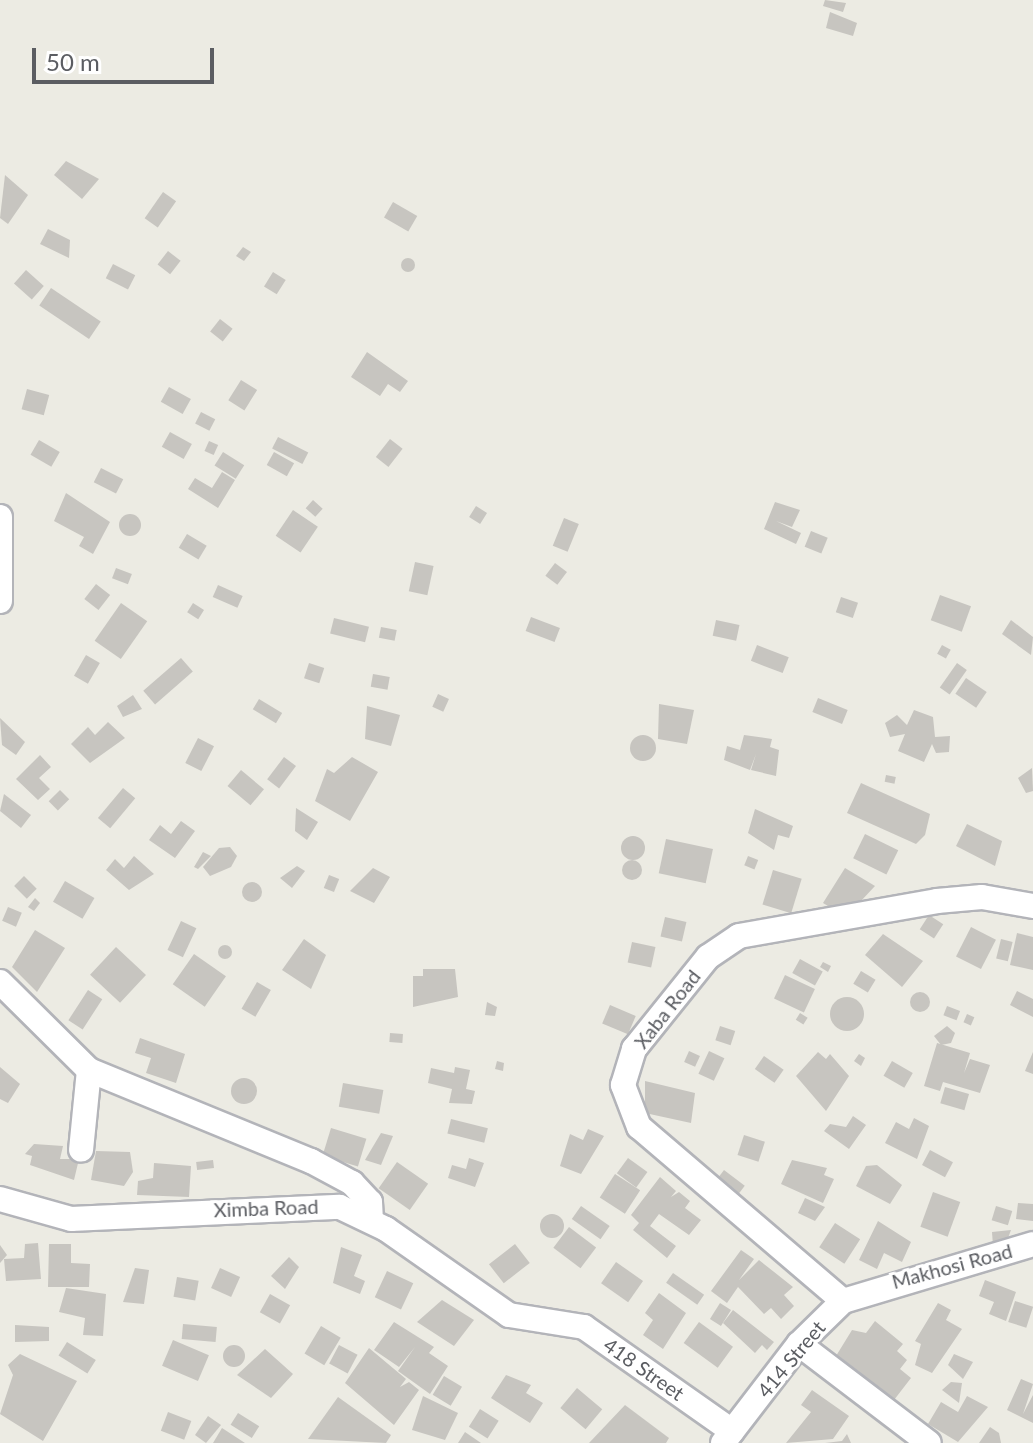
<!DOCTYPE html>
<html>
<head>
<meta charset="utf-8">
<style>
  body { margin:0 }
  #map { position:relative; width:1033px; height:1443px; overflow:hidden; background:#ecebe3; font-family:Lato,sans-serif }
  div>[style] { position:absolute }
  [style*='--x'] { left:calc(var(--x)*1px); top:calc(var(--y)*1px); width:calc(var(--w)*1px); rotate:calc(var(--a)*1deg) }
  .building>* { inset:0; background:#c7c5c0; transform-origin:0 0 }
  .round { border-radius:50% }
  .roads { filter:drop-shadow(2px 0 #b3b4b9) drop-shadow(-2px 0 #b3b4b9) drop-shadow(0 2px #b3b4b9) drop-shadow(0 -2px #b3b4b9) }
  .minor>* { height:24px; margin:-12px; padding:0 12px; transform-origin:12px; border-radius:12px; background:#fff }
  span { translate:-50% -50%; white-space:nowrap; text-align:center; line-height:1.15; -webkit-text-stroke:6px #fff; paint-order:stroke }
  .street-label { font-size:20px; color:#5b5d62 }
  .scale { position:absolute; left:32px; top:48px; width:182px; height:36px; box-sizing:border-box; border:4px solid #5b5d62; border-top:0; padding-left:10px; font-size:24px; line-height:28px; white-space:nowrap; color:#5b5d62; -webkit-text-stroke:6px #fff; paint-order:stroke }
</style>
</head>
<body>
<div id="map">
  <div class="building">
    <div style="clip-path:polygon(825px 0,846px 3px,843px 12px,823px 6px)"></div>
    <div style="clip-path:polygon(830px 12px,857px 23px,853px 36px,826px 28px)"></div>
    <div style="clip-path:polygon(66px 161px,99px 179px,82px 199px,54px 175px)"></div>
    <div style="clip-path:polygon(5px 175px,28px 195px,8px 224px,0 218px)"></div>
    <div style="left:163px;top:192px;width:16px;height:32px;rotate:35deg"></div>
    <div style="left:393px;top:202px;width:28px;height:18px;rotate:30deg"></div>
    <div style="clip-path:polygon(48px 229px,70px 240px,69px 258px,40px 244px)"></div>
    <div style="clip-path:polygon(243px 247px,251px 252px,244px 261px,236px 256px)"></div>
    <div style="left:168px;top:251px;width:16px;height:17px;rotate:38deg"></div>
    <div class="round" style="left:401px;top:258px;width:14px;height:14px"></div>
    <div style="left:113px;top:264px;width:25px;height:16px;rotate:27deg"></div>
    <div style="left:26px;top:270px;width:24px;height:18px;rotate:42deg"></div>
    <div style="left:273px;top:272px;width:15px;height:17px;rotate:32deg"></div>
    <div style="left:51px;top:288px;width:60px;height:21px;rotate:34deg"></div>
    <div style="left:220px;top:319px;width:16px;height:16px;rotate:38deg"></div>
    <div style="clip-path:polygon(367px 352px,408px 381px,400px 392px,388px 384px,380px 396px,351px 377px)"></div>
    <div style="left:241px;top:380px;width:19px;height:24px;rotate:32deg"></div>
    <div style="left:169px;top:387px;width:25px;height:17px;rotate:29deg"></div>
    <div style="left:27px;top:389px;width:23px;height:21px;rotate:15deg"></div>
    <div style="left:201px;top:412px;width:16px;height:13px;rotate:27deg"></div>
    <div style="left:170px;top:432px;width:25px;height:17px;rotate:29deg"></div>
    <div style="left:278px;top:437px;width:34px;height:13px;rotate:27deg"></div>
    <div style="left:390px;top:439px;width:16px;height:23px;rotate:38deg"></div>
    <div style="left:39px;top:440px;width:24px;height:17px;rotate:30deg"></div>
    <div style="left:209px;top:441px;width:10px;height:11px;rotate:24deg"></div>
    <div style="left:223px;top:452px;width:25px;height:16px;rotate:32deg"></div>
    <div style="left:274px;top:452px;width:23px;height:15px;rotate:29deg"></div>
    <div style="left:101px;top:468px;width:25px;height:16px;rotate:27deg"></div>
    <div style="clip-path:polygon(222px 472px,235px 480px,218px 508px,188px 489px,195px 478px,212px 488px)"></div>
    <div style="clip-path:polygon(66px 493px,110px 522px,93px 554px,79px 546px,84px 537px,54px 521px)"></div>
    <div style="left:313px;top:500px;width:13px;height:11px;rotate:42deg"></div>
    <div style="clip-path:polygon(775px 502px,800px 510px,792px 527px,776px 521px,801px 533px,796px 544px,764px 529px)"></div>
    <div style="left:476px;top:506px;width:13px;height:13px;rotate:32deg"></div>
    <div style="left:293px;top:510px;width:30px;height:31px;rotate:34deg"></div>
    <div class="round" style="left:119px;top:514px;width:22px;height:22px"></div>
    <div style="left:564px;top:518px;width:16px;height:30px;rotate:22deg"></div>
    <div style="left:811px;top:531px;width:18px;height:17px;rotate:22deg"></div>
    <div style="left:187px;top:534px;width:23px;height:16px;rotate:31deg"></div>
    <div style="left:415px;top:562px;width:19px;height:30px;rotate:12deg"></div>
    <div style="left:555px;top:563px;width:15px;height:16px;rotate:37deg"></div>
    <div style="left:116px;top:568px;width:17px;height:11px;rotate:21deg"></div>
    <div style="left:96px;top:584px;width:18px;height:19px;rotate:38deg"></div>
    <div style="left:218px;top:585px;width:27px;height:13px;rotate:24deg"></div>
    <div style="left:940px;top:595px;width:33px;height:27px;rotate:20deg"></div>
    <div style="left:841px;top:597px;width:18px;height:16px;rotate:19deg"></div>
    <div style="left:121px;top:603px;width:32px;height:46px;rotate:35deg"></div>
    <div style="left:193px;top:603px;width:13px;height:11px;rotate:32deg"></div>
    <div style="left:531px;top:617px;width:31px;height:15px;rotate:21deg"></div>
    <div style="left:334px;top:618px;width:36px;height:16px;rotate:14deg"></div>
    <div style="left:716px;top:620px;width:24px;height:16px;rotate:12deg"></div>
    <div style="clip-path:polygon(1011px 620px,1033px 637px,1031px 655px,1002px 634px)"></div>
    <div style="left:381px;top:627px;width:16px;height:11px;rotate:11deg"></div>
    <div style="left:757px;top:645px;width:34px;height:17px;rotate:21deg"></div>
    <div style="left:942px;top:645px;width:10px;height:10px;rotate:29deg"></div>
    <div style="left:86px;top:655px;width:16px;height:24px;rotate:30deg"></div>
    <div style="left:181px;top:658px;width:18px;height:50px;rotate:49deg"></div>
    <div style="left:309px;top:663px;width:16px;height:16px;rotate:18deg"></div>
    <div style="left:957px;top:663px;width:12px;height:30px;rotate:35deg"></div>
    <div style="left:373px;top:674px;width:17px;height:13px;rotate:10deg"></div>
    <div style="left:966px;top:678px;width:25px;height:19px;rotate:34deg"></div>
    <div style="left:438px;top:694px;width:12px;height:14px;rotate:24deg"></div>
    <div style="clip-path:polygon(133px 695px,142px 709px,123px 717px,117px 706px)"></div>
    <div style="left:818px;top:698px;width:32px;height:15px;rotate:22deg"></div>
    <div style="left:259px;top:699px;width:27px;height:12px;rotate:31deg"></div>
    <div style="clip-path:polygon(659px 704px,694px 710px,687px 744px,658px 739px)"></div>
    <div style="clip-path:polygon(367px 706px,400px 715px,391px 746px,365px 739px)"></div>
    <div style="clip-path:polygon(914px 710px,933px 717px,935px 737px,950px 736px,949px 752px,936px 753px,932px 744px,924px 762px,898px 751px,905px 734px,890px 737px,885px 723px,897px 715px,907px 725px)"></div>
    <div style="clip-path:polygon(0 718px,25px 742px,16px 755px,2px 745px)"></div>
    <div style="clip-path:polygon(108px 722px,125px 738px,90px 763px,71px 744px,88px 727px,95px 735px)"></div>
    <div style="clip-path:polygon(744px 735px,772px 739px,770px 747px,779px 750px,776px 776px,751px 770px,756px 754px,750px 770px,724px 760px,727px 746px,740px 750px)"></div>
    <div class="round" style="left:630px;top:735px;width:26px;height:26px"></div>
    <div style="left:198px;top:738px;width:18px;height:28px;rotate:27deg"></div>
    <div style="clip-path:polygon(40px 755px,51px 767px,39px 778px,50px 789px,38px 800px,16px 779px)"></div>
    <div style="left:284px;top:757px;width:15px;height:28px;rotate:37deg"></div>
    <div style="clip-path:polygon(352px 757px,378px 772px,350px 821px,315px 801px,327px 769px,334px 773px)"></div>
    <div style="clip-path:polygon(1032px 768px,1033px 791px,1026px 793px,1018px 778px)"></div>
    <div style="left:241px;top:770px;width:30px;height:21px;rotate:40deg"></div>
    <div style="left:886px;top:775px;width:10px;height:7px;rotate:11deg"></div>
    <div style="clip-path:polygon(861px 783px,930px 814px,925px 835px,916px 844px,847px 813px)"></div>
    <div style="left:123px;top:788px;width:16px;height:39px;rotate:40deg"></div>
    <div style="left:60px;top:790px;width:13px;height:16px;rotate:45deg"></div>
    <div style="clip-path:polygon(4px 794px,31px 815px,21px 828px,0 811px)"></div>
    <div style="clip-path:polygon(296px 808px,318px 822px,307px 840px,295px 831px)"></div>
    <div style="clip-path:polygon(755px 809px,793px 826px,789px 838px,778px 835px,774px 850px,748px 833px)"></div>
    <div style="clip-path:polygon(181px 821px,195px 831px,175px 858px,149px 840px,160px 825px,171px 834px)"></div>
    <div style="clip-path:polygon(967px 824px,1002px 841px,995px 866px,956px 846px)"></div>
    <div style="left:865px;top:834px;width:37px;height:27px;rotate:26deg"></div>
    <div class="round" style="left:621px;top:836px;width:24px;height:24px"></div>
    <div style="left:666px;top:839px;width:48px;height:35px;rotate:12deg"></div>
    <div style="clip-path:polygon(230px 847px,237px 856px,231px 867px,210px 876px,203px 867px,219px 848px)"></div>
    <div style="clip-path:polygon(203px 852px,211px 856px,198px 869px,194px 867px)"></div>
    <div style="clip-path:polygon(134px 856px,154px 874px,129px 890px,106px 870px,115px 859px,124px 868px)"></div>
    <div style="left:748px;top:856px;width:11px;height:10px;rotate:22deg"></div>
    <div class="round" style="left:622px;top:860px;width:20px;height:20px"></div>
    <div style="clip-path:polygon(297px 866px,305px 871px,292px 888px,280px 878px)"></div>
    <div style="clip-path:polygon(373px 868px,390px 877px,374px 903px,350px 891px)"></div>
    <div style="clip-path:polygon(845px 868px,875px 886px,846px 917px,823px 903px)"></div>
    <div style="left:773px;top:870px;width:30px;height:36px;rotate:17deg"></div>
    <div style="left:329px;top:875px;width:11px;height:14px;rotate:22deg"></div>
    <div style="left:24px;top:876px;width:18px;height:14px;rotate:45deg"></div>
    <div style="left:65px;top:881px;width:34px;height:24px;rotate:30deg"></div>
    <div class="round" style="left:242px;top:882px;width:20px;height:20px"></div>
    <div style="clip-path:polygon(35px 898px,40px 903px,34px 911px,28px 907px)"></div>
    <div style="left:8px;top:907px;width:15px;height:15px;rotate:23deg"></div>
    <div style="left:929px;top:915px;width:17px;height:17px;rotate:33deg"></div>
    <div style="left:665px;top:917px;width:22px;height:20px;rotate:13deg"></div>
    <div style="left:181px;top:921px;width:17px;height:32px;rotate:25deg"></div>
    <div style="left:971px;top:927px;width:28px;height:33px;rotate:27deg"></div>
    <div style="clip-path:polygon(35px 930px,65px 948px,37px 992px,12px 967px)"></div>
    <div style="clip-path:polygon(1017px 933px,1033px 937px,1033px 970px,1010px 965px)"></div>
    <div style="clip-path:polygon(883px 934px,923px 961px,902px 987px,865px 955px)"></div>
    <div style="clip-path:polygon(304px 939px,326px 955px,311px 989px,282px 970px)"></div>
    <div style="left:1001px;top:939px;width:12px;height:20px;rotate:14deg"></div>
    <div style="left:632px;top:942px;width:24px;height:21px;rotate:12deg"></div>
    <div class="round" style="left:218px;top:945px;width:14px;height:14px"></div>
    <div style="left:116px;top:947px;width:41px;height:38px;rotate:43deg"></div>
    <div style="left:194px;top:954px;width:39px;height:37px;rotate:35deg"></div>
    <div style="left:800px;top:959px;width:26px;height:16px;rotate:29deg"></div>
    <div style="clip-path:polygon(823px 962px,831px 966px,828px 972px,820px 967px)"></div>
    <div style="clip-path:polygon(423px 969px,455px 969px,458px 997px,413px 1007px,413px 976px,423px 976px)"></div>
    <div style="left:861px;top:971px;width:17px;height:15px;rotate:31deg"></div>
    <div style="left:785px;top:975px;width:33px;height:26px;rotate:25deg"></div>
    <div style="left:257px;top:982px;width:16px;height:31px;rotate:30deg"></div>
    <div style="left:88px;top:990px;width:17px;height:36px;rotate:33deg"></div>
    <div style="clip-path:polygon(1017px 991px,1033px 999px,1033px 1017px,1010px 1005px)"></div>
    <div class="round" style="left:910px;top:992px;width:20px;height:20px"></div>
    <div class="round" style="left:830px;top:997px;width:34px;height:34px"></div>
    <div style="clip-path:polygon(487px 1002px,497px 1007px,495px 1016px,485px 1015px)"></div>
    <div style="left:610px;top:1005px;width:28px;height:20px;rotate:23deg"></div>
    <div style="left:947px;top:1006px;width:14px;height:10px;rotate:21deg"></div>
    <div style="left:800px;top:1013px;width:9px;height:8px;rotate:32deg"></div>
    <div style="left:967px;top:1014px;width:8px;height:9px;rotate:23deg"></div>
    <div style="left:720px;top:1026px;width:16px;height:15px;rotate:18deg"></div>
    <div style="clip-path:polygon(947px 1026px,955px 1033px,951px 1043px,941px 1045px,934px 1036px)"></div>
    <div style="left:390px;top:1033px;width:13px;height:9px;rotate:4deg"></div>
    <div style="clip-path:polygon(140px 1038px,185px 1054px,176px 1083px,146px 1073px,151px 1058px,135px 1053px)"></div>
    <div style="clip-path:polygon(937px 1043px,970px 1053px,964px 1073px,970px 1059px,990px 1065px,980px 1093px,943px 1082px,940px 1091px,924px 1086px)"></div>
    <div style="left:689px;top:1051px;width:12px;height:12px;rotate:24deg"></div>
    <div style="left:709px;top:1051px;width:17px;height:25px;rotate:25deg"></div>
    <div style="clip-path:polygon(818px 1052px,826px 1059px,830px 1054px,849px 1076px,826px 1111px,796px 1076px)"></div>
    <div style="clip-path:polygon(1033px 1052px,1033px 1074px,1025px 1071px)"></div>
    <div style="clip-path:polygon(859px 1054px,865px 1058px,861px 1066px,854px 1061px)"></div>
    <div style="left:764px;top:1056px;width:24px;height:16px;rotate:35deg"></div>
    <div style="clip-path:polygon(497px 1061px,504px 1063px,503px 1071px,495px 1069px)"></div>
    <div style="left:892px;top:1061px;width:24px;height:17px;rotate:30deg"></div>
    <div style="clip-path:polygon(0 1067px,20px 1084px,8px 1103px,0 1099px)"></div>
    <div style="clip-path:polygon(455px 1067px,470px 1070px,466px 1089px,475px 1091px,472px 1104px,449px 1103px,452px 1089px,428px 1083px,431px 1068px,454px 1073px)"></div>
    <div class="round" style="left:231px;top:1078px;width:26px;height:26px"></div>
    <div style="clip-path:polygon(645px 1081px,695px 1093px,691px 1123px,645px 1113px)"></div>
    <div style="left:343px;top:1083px;width:41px;height:24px;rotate:10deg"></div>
    <div style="left:945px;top:1087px;width:25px;height:17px;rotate:16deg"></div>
    <div style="clip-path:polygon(853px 1116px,866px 1125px,849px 1149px,824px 1131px,830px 1124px,846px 1127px)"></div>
    <div style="clip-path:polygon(914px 1118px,929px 1126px,917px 1159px,885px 1143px,896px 1122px,909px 1129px)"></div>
    <div style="left:451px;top:1119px;width:38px;height:15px;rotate:14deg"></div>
    <div style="left:331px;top:1128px;width:37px;height:29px;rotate:17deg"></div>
    <div style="clip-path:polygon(588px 1129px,604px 1136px,581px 1174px,560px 1166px,570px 1134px,583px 1140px)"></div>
    <div style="clip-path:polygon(381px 1133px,393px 1136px,381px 1165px,365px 1160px)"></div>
    <div style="left:744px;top:1135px;width:22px;height:21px;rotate:18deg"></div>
    <div style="clip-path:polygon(34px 1144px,63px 1146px,60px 1159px,79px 1159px,74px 1180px,30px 1165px,32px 1156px,25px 1154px)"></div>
    <div style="left:930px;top:1150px;width:26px;height:17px;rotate:28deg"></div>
    <div style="clip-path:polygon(96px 1151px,130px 1152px,133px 1172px,124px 1186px,91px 1180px)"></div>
    <div style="clip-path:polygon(469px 1158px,484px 1163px,475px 1187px,448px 1178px,452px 1165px,466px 1169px)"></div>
    <div style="left:628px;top:1158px;width:24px;height:19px;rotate:36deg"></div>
    <div style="left:213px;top:1160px;width:8px;height:17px;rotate:83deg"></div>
    <div style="clip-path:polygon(792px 1160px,827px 1168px,824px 1175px,834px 1179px,823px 1203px,781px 1184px)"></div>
    <div style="left:397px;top:1162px;width:38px;height:32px;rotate:35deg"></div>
    <div style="clip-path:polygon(154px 1163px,191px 1166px,189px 1197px,137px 1195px,138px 1181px,153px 1178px)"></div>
    <div style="clip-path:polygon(877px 1165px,902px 1185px,890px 1204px,856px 1186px,866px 1166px)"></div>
    <div style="left:724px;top:1170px;width:26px;height:11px;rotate:37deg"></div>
    <div style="left:615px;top:1174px;width:30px;height:28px;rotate:33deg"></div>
    <div style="clip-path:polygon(660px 1177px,676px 1191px,671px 1197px,679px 1192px,690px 1201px,685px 1208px,701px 1220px,689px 1235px,659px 1214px,650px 1226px,676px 1246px,667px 1258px,633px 1230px,639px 1223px,631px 1215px)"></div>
    <div style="left:933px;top:1192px;width:29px;height:37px;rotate:20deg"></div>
    <div style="clip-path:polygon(805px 1198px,825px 1207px,815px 1221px,798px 1213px)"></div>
    <div style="clip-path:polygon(1018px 1203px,1033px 1204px,1033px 1221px,1016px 1219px)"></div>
    <div style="left:581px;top:1206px;width:35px;height:16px;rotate:35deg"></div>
    <div style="left:996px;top:1206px;width:17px;height:15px;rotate:17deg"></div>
    <div class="round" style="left:540px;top:1214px;width:24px;height:24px"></div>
    <div style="clip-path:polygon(878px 1221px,911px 1242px,902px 1262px,884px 1253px,877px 1269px,859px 1260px)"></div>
    <div style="left:835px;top:1223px;width:30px;height:29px;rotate:33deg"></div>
    <div style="left:569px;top:1227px;width:34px;height:26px;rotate:37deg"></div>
    <div style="clip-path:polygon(1011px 1230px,1005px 1246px,993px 1246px,992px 1232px)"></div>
    <div style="clip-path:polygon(38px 1243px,41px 1279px,6px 1281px,4px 1259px,24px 1258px,25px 1244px)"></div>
    <div style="clip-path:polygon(49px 1244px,71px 1244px,71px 1263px,90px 1264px,89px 1287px,48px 1287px)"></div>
    <div style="left:515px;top:1244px;width:24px;height:33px;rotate:52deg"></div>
    <div style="clip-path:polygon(0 1245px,7px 1255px,0 1263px)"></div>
    <div style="clip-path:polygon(341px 1247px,362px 1255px,354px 1276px,365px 1281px,360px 1294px,333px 1283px)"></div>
    <div style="clip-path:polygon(741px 1250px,754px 1259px,739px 1280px,759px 1260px,793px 1287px,784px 1295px,794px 1306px,781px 1319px,771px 1308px,764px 1314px,738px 1287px,727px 1303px,711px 1291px)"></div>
    <div style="clip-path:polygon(289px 1257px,299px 1267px,285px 1289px,271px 1276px)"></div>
    <div style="left:616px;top:1262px;width:33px;height:26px;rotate:35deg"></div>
    <div style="clip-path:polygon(135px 1268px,149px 1270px,144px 1304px,123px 1302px)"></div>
    <div style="left:220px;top:1268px;width:22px;height:22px;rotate:24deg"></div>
    <div style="left:387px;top:1271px;width:29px;height:29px;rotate:25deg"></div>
    <div style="left:673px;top:1273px;width:38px;height:12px;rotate:35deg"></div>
    <div style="left:177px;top:1277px;width:22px;height:20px;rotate:10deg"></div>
    <div style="clip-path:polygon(985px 1280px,1016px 1292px,1006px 1321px,989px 1314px,994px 1302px,979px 1296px)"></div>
    <div style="clip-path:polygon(66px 1288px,106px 1294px,103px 1336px,83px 1335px,85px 1318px,59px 1312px)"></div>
    <div style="clip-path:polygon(659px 1293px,686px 1313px,663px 1349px,643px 1335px,653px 1320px,645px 1313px)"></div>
    <div style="left:270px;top:1294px;width:23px;height:21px;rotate:29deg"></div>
    <div style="clip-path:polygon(442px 1300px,474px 1320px,454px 1346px,417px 1322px)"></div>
    <div style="left:1015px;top:1301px;width:19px;height:22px;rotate:18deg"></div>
    <div style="left:720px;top:1303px;width:13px;height:19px;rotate:32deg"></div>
    <div style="clip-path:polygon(938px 1303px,951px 1310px,946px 1320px,962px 1329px,932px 1373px,915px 1365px,921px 1344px,915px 1341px)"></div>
    <div style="clip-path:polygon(733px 1310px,774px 1342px,767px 1350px,762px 1345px,755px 1353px,723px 1323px)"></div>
    <div style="clip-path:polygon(875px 1321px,903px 1344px,897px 1351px,907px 1360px,900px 1369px,911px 1378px,894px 1400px,836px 1356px,852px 1330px,866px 1333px)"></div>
    <div style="clip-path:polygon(394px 1322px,434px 1347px,429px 1353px,448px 1366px,430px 1394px,398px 1371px,415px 1347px,399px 1367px,374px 1350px)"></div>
    <div style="left:699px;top:1322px;width:42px;height:26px;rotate:36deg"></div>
    <div style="left:183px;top:1324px;width:34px;height:15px;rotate:5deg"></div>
    <div style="clip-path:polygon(15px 1325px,49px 1327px,49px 1341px,15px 1342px)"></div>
    <div style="left:321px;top:1326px;width:23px;height:32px;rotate:31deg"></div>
    <div style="left:173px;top:1340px;width:39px;height:28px;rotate:23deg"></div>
    <div style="left:67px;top:1342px;width:34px;height:16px;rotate:32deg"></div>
    <div style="left:339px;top:1345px;width:21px;height:21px;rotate:28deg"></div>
    <div class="round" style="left:223px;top:1345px;width:22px;height:22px"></div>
    <div style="clip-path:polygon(369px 1348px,406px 1379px,400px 1387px,409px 1382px,419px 1390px,394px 1425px,345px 1383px)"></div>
    <div style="clip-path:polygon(265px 1349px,293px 1374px,271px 1398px,237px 1375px)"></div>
    <div style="clip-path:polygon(20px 1354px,77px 1381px,43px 1441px,0 1414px,13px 1375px,8px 1365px)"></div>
    <div style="clip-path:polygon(954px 1354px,973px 1362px,963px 1379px,948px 1365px)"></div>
    <div style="clip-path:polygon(506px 1375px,531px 1385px,526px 1393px,543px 1403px,530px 1423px,491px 1398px)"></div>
    <div style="left:444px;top:1376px;width:21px;height:22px;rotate:31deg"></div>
    <div style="clip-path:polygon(1021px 1379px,1033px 1384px,1023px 1414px,1033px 1395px,1033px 1423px,1007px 1410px)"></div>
    <div style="clip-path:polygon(951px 1382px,962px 1383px,959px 1403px,942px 1390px)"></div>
    <div style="left:577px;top:1388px;width:33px;height:26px;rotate:40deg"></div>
    <div style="clip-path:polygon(812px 1390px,849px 1416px,833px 1439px,786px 1443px,811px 1412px,801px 1405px)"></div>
    <div style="clip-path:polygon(423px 1396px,458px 1413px,445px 1440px,412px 1430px)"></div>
    <div style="clip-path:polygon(967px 1396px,988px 1407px,958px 1442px,928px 1424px,941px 1402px,958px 1412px)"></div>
    <div style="clip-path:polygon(338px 1397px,391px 1435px,386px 1443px,308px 1439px)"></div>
    <div style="clip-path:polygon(625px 1405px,669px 1438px,666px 1443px,589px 1443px)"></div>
    <div style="left:480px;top:1409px;width:22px;height:21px;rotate:32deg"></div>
    <div style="left:168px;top:1412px;width:25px;height:20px;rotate:21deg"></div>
    <div style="left:238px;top:1413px;width:25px;height:14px;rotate:32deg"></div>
    <div style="clip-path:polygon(208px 1416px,221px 1425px,206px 1443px,195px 1435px)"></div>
    <div style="clip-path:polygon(990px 1427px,999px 1433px,1001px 1443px,979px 1443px)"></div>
    <div style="clip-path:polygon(222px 1428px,245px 1443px,213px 1443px)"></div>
    <div style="clip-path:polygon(465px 1432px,481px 1443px,458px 1443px)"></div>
    <div style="clip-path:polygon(847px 1434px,851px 1443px,825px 1443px,842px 1441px)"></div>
  </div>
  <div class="roads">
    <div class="minor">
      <div style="--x:0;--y:517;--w:84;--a:90"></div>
      <div style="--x:0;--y:982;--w:125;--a:44.7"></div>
      <div style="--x:89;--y:1070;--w:80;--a:95.7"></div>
      <div style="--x:89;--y:1070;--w:240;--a:22.3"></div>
      <div style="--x:311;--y:1161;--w:47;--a:28.2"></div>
      <div style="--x:352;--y:1183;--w:26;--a:47"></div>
      <div style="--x:370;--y:1202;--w:19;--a:87"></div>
      <div style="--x:0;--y:1199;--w:74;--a:15.7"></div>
      <div style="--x:71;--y:1219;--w:269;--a:-2.6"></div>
      <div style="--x:340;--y:1207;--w:51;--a:25.6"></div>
      <div style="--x:386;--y:1229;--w:150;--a:35"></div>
      <div style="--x:509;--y:1315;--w:76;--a:9.1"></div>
      <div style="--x:584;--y:1327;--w:181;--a:35.1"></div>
      <div style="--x:843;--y:1301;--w:268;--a:-139.5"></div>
      <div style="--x:639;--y:1127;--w:45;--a:-110.9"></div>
      <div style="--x:623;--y:1085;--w:38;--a:-73"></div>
      <div style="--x:634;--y:1049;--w:118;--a:-51.2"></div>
      <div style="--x:708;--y:957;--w:37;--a:-34"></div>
      <div style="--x:739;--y:936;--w:201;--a:-10"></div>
      <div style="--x:937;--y:901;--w:45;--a:-5.1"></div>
      <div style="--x:982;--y:897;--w:52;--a:10"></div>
      <div style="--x:799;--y:1344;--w:163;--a:37.3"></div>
      <div style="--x:723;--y:1443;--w:125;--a:-52.5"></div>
      <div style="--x:799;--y:1344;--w:62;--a:-44.3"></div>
      <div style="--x:843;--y:1301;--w:198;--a:-16.7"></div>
    </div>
  </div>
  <div class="street-label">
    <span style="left:667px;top:1009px;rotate:-52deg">Xaba Road</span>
    <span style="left:266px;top:1208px;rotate:-2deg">Ximba Road</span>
    <span style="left:952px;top:1266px;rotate:-15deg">Makhosi Road</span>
    <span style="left:791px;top:1359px;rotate:-50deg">414 Street</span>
    <span style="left:644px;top:1369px;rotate:35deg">418 Street</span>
  </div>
  <div class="scale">50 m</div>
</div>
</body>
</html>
